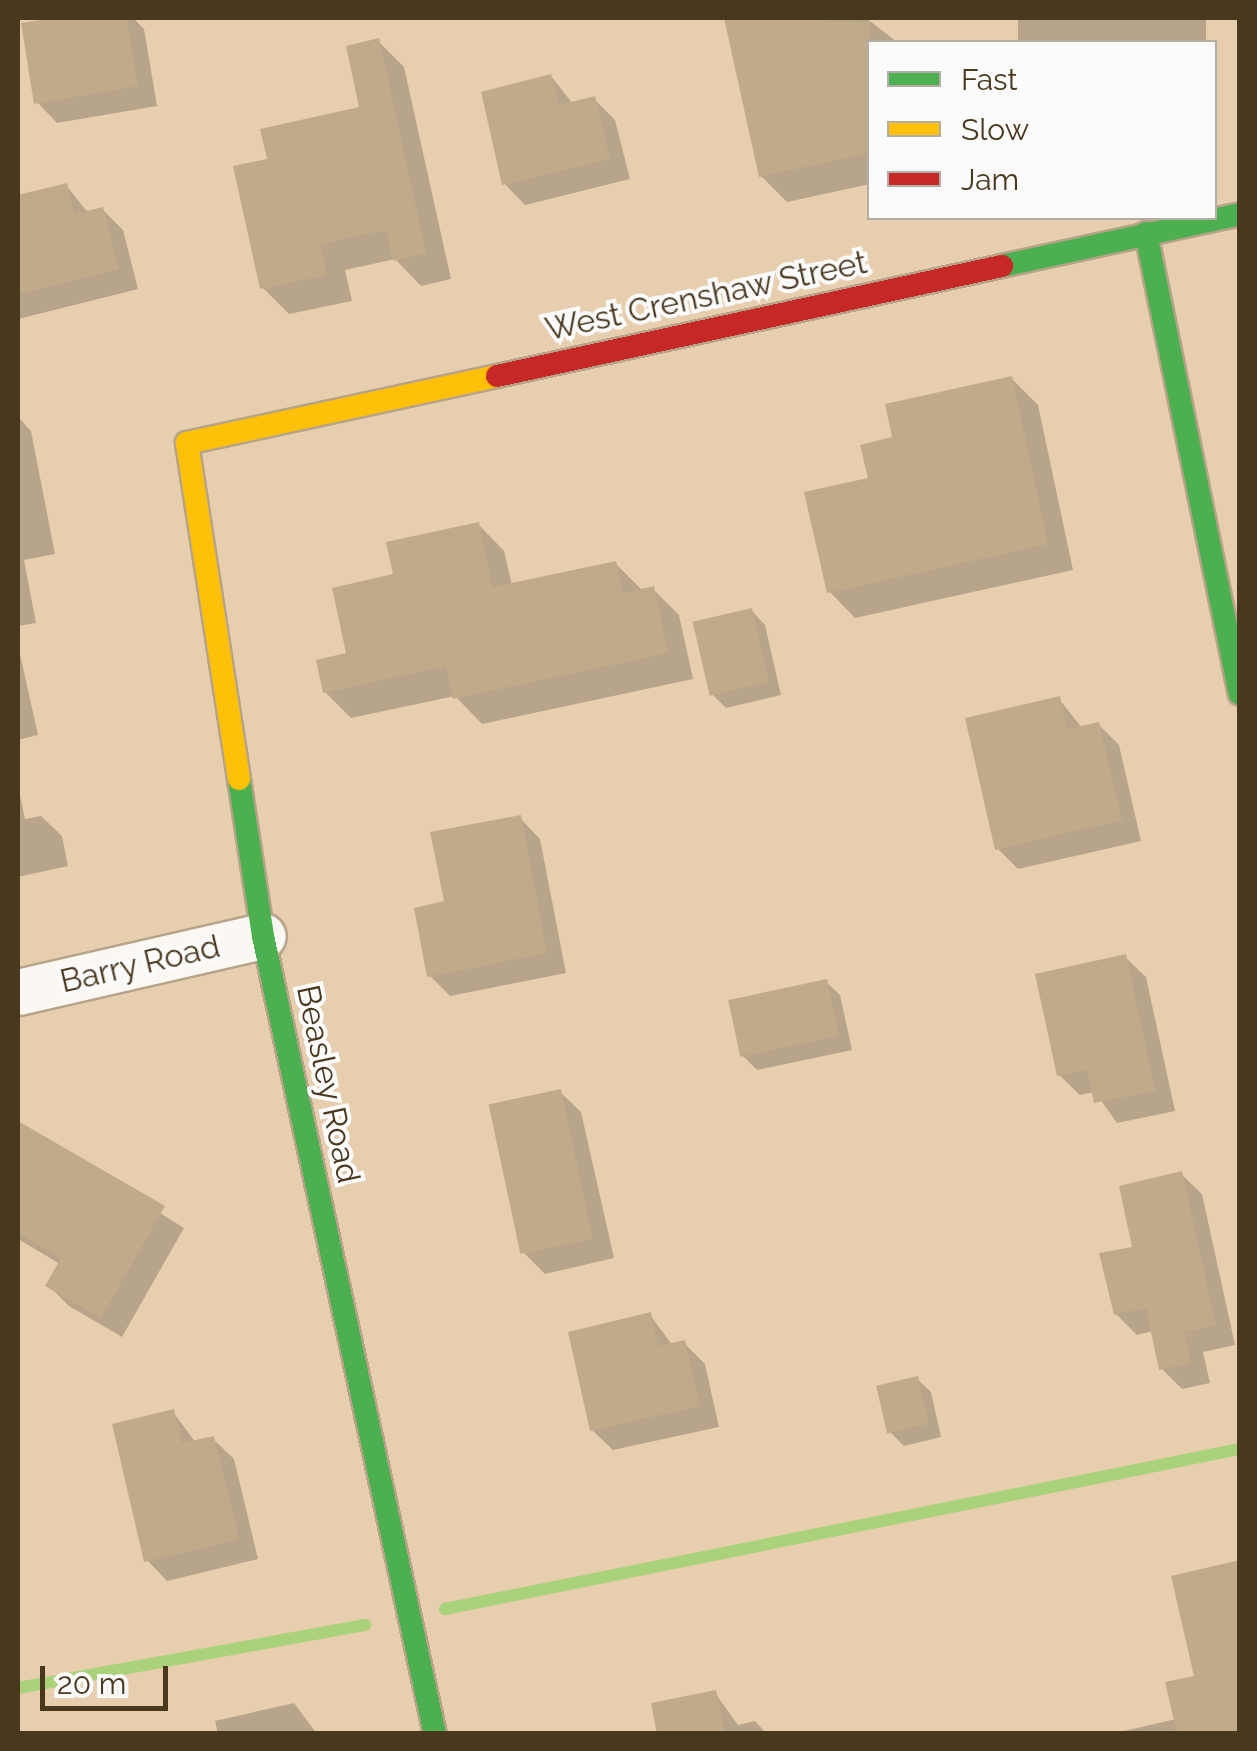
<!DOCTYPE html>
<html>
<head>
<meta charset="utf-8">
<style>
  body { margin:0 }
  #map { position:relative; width:1257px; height:1751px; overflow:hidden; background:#e7ceae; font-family:Raleway,sans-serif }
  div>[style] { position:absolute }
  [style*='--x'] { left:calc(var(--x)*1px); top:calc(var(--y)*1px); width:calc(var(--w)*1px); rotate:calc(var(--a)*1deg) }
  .shadow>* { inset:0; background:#0003; transform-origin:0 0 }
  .stream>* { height:12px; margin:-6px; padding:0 6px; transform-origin:6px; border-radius:6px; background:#aad27a }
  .building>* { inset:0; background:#c1aa8a; transform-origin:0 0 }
  .roads { filter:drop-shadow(2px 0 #b6a38a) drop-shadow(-2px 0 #b6a38a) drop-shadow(0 2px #b6a38a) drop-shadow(0 -2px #b6a38a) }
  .street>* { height:45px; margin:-22.5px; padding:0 22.5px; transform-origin:22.5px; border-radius:22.5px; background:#fbf8f3 }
  .fast>* { height:22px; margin:-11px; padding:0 11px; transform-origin:11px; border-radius:11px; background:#4caf50 }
  .slow>* { height:22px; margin:-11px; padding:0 11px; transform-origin:11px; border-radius:11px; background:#ffc107 }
  .jam>* { height:22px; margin:-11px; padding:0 11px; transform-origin:11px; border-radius:11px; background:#c62828 }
  span { translate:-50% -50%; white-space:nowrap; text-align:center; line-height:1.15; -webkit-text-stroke:8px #fbfbfb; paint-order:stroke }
  .street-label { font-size:32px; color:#49371e }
  .frame { position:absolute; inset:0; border:20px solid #49371e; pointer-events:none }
  .legend { position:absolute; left:867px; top:40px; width:350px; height:180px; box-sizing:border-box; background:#fbfbfb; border:2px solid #b4ada3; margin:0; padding:12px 18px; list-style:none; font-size:30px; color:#49371e }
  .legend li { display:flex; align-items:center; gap:20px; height:50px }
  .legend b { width:50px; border:2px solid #b4ada3 }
  .scale { position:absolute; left:40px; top:1666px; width:128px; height:45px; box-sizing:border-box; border:5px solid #49371e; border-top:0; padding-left:12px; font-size:30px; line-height:35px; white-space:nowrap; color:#49371e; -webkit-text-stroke:8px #fbfbfb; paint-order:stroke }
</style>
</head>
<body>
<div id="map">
  <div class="shadow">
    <div style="clip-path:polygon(70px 18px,133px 18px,144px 29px,157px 106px,57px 123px,37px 102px,24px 25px)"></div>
    <div style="clip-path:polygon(726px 18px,866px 18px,897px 42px,870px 42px,870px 184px,787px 202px,761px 176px)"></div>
    <div style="left:1018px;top:18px;width:188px;height:25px"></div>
    <div style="clip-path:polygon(378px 41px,404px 67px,451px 279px,421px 286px,395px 259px,345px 270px,352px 301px,289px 314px,263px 288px,269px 161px,362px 108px)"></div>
    <div style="clip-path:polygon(551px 76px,573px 104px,594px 99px,615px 120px,630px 179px,525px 205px,505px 184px)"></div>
    <div style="clip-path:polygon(66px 185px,88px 213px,103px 210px,123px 230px,138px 289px,18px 319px,18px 197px)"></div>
    <div style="clip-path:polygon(1012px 379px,1038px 405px,1073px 570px,855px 618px,829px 591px,895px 439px)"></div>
    <div style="clip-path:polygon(18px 417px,31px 431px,55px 554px,24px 560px,36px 623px,18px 626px)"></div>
    <div style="clip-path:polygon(478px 524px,504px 551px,512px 585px,615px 563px,643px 591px,653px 589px,679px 615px,693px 679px,482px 724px,455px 696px,351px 718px,325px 692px,396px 576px)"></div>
    <div style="clip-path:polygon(752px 611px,765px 625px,781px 695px,726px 708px,712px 694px)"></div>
    <div style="clip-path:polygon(18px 645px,38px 735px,18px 740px)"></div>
    <div style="clip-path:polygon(1059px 699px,1082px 728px,1098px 724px,1119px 745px,1141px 841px,1018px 869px,997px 848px)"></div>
    <div style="clip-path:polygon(18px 786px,25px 819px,41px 816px,62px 836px,68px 866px,18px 877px)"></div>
    <div style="clip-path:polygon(520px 818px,540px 839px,566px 973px,450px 996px,429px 975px,447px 903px)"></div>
    <div style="clip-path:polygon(1125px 957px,1146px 977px,1175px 1111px,1117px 1123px,1095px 1092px,1080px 1095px,1059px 1075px)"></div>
    <div style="clip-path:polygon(826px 982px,840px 995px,852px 1050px,757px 1070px,743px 1056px)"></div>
    <div style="clip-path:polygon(560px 1092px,581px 1112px,614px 1258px,545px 1274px,524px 1253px)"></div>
    <div style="clip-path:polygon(26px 1129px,184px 1228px,122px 1337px,69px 1306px,48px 1285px,60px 1264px,18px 1239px,18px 1143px)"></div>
    <div style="clip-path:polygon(1181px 1174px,1202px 1194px,1235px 1345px,1203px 1352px,1210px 1383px,1182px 1389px,1161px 1368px,1153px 1331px,1137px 1335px,1116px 1314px,1135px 1249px)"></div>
    <div style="clip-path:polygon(650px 1315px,673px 1346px,684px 1343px,705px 1364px,719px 1427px,613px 1450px,592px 1430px)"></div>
    <div style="clip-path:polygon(917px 1379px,931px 1392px,941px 1437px,904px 1446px,890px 1432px)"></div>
    <div style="clip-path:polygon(173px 1412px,196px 1443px,213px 1439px,234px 1459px,258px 1559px,167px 1581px,147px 1560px)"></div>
    <div style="clip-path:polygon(1197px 1678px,1240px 1734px,1111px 1734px,1176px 1719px)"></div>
    <div style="clip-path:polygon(715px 1693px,738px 1725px,755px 1721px,767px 1734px,660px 1734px)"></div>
    <div style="clip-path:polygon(294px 1703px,317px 1734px,218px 1734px,215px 1721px)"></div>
  </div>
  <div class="stream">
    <div style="--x:445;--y:1609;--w:811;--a:-11.38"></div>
    <div style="--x:18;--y:1688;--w:353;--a:-10.3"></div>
  </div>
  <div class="building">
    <div style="clip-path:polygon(54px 18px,127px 18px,138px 86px,34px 104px,21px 23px)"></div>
    <div style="clip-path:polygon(724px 18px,870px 22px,870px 153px,759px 177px)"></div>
    <div style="clip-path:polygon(379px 38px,426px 253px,393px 261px,386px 230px,320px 244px,327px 275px,260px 289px,233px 166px,267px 159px,260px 129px,359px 107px,346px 46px)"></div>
    <div style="clip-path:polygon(551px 74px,559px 105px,595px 96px,610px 159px,502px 185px,481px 92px)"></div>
    <div style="clip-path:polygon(67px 183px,74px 214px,103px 207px,119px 269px,18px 294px,18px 195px)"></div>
    <div style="clip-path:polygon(1012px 376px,1048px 544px,827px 593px,804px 492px,868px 478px,860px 445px,892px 437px,885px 404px)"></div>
    <div style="clip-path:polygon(479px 522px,492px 587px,616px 561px,623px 593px,654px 586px,668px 653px,453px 699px,446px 666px,323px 693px,316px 660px,346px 653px,332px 588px,393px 574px,386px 542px)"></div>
    <div style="left:752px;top:608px;width:76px;height:61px;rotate:77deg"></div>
    <div style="clip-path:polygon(1060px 696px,1067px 729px,1099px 722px,1122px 820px,995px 850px,965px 718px)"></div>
    <div style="clip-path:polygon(521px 815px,547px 953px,427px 977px,414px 908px,444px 901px,430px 832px)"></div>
    <div style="clip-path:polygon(1126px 954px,1155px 1091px,1094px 1103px,1087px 1070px,1057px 1076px,1035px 974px)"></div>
    <div style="left:827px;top:979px;width:58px;height:101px;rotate:78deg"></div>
    <div style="left:561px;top:1089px;width:153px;height:74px;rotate:78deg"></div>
    <div style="clip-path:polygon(18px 1121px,165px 1206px,101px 1318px,45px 1286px,61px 1258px,18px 1233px)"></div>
    <div style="clip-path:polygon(1182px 1171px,1216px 1325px,1184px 1332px,1191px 1363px,1159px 1370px,1146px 1308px,1114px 1315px,1099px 1253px,1132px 1247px,1119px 1186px)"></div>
    <div style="clip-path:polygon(651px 1312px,658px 1346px,685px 1340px,700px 1406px,590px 1431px,568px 1332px)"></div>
    <div style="left:918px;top:1376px;width:49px;height:43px;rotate:77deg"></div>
    <div style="clip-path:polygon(174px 1409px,182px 1443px,214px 1436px,239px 1539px,144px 1562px,112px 1424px)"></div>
    <div style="clip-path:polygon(1240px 1560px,1240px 1734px,1177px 1734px,1165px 1682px,1194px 1676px,1171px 1576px)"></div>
    <div style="clip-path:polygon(716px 1690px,725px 1734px,657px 1734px,651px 1703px)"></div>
  </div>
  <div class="roads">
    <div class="street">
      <div style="--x:18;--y:992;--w:251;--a:-12.9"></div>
    </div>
    <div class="fast">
      <div style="--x:1146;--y:233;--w:470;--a:78.5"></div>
      <div style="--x:1002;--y:266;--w:244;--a:-12.3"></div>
      <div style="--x:239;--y:779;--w:159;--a:81.3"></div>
      <div style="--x:263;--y:936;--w:816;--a:77.84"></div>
    </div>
    <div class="slow">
      <div style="--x:239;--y:779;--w:340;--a:-98.8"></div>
      <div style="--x:187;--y:443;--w:317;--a:-12.2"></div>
    </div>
    <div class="jam">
      <div style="--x:497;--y:376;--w:517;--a:-12.29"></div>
    </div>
  </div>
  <div class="street-label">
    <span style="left:706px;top:296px;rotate:-12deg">West Crenshaw Street</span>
    <span style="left:140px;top:964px;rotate:-13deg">Barry Road</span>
    <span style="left:328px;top:1084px;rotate:78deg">Beasley Road</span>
  </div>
  <div class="frame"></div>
  <ul class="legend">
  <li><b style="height:12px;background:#4caf50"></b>Fast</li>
  <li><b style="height:12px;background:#ffc107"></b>Slow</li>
  <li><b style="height:12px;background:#c62828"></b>Jam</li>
  </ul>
  <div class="scale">20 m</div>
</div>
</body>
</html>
